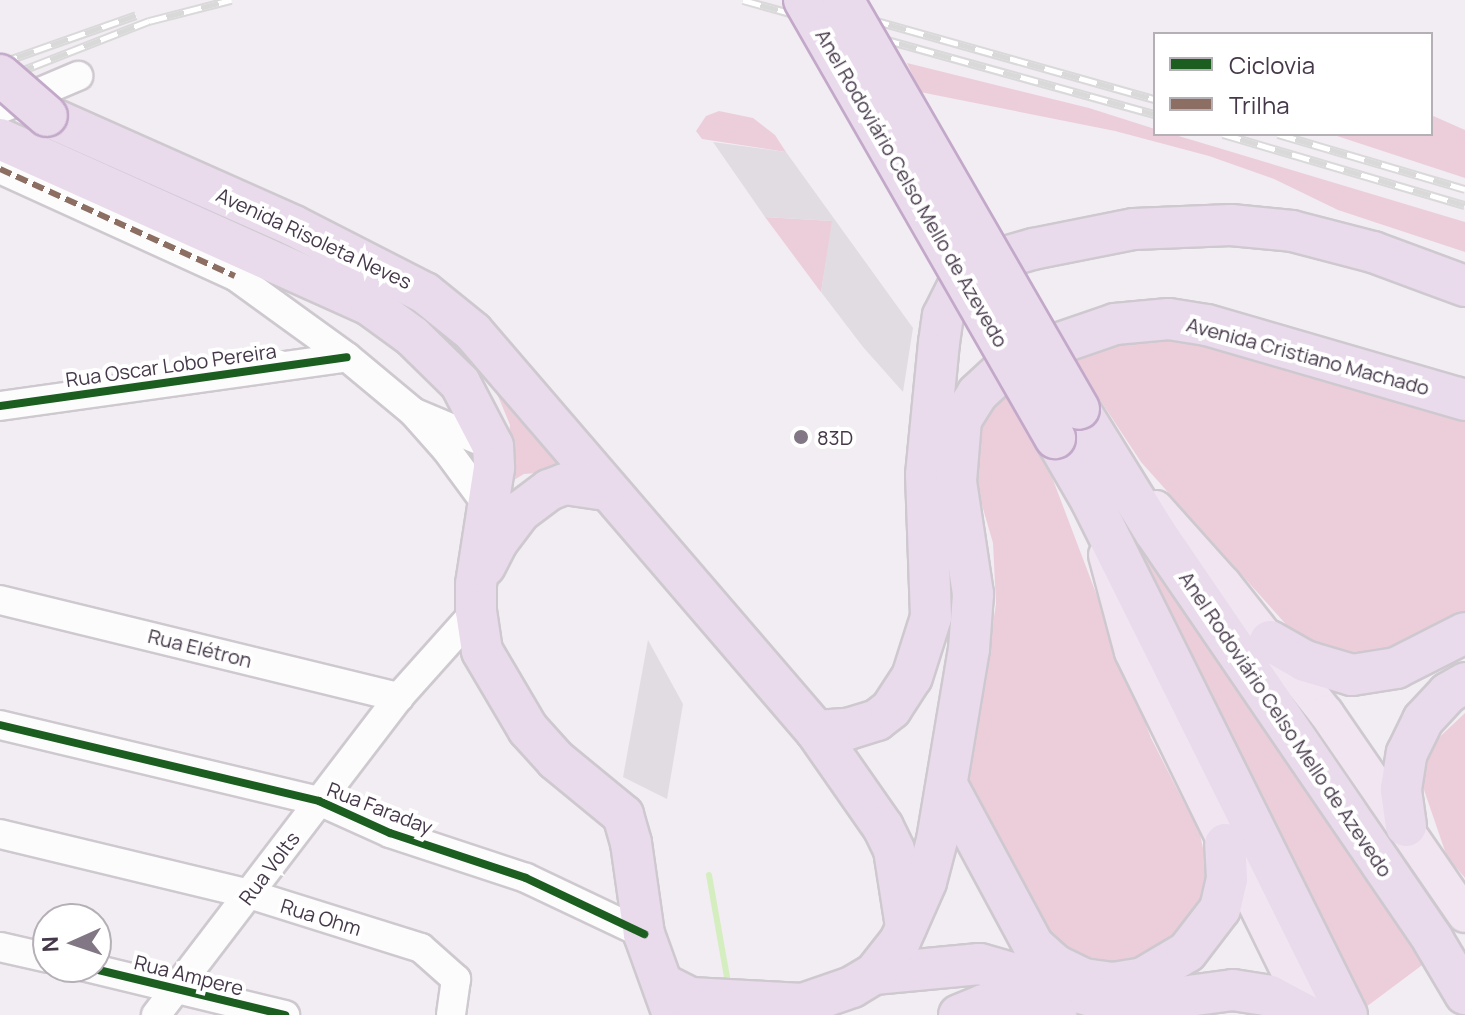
<!DOCTYPE html>
<html>
<head>
<meta charset="utf-8">
<style>
  body { margin:0 }
  #map { position:relative; width:1465px; height:1015px; overflow:hidden; background:#f2edf2; font-family:Manrope,sans-serif }
  div>[style] { position:absolute }
  [style*='--x'] { left:calc(var(--x)*1px); top:calc(var(--y)*1px); width:calc(var(--w)*1px); rotate:calc(var(--a)*1deg) }
  .green>* { inset:0; background:#eccedb }
  .parking>* { inset:0; background:#e1dce2 }
  .stream>* { height:6px; margin:-3px; padding:0 3px; transform-origin:3px; border-radius:3px; background:#d5eebf }
  .roads { filter:drop-shadow(2px 0 #cec9cf) drop-shadow(-2px 0 #cec9cf) drop-shadow(0 2px #cec9cf) drop-shadow(0 -2px #cec9cf) }
  .minor>* { height:28px; margin:-14px; padding:0 14px; transform-origin:14px; border-radius:14px; background:#fdfcfd }
  .major>* { height:34px; margin:-17px; padding:0 17px; transform-origin:17px; border-radius:17px; background:#f0e5f1 }
  .highway>* { height:40px; margin:-20px; padding:0 20px; transform-origin:20px; border-radius:20px; background:#e9daec }
  .rail>* { height:9px; margin-top:-4.5px; transform-origin:0; background:repeating-linear-gradient(90deg,#fff 0 18px,#dad9da 0 36px); box-sizing:border-box; border-block:2px solid #dad9da }
  .bridges { filter:drop-shadow(2px 0 #c3a9c9) drop-shadow(-2px 0 #c3a9c9) drop-shadow(0 2px #c3a9c9) drop-shadow(0 -2px #c3a9c9) }
  .highway-bridge>* { height:40px; margin:-20px; padding:0 20px; transform-origin:20px; border-radius:20px; background:#e9daec }
  .quiet>* { height:6px; margin-top:-3px; transform-origin:0; background:repeating-linear-gradient(90deg,#8d6e63 0 12px,transparent 0 18px) }
  .cycleway>* { height:8px; margin:-4px; padding:0 4px; transform-origin:4px; border-radius:4px; background:#1b5e20 }
  .dots>* { width:22px; height:22px; translate:-50% -50%; box-sizing:border-box; border:4px solid #fff; border-radius:50% }
  span { translate:-50% -50%; white-space:nowrap; text-align:center; line-height:1.15; -webkit-text-stroke:8px #fff; paint-order:stroke }
  .street-label { font-size:20px; color:#453849 }
  .poi-label { font-size:20px; color:#453849 }
  .left { translate:0 -50%; text-align:left }
  .legend { position:absolute; left:1153px; top:32px; width:280px; height:104px; box-sizing:border-box; background:#fff; border:2px solid #b5afb6; margin:0; padding:10px 14px; list-style:none; font-size:24px; color:#453849 }
  .legend li { display:flex; align-items:center; gap:16px; height:40px }
  .legend b { width:40px; border:2px solid #b5afb6 }
  .north { position:absolute; left:32px; top:903px; width:80px; height:80px; box-sizing:border-box; background:#fff; border:2px solid #b5afb6; border-radius:50%; rotate:267deg; font-size:22px; font-weight:700; line-height:32px; text-align:center; color:#453849 }
  .north::after { content:''; display:block; margin:auto; width:28px; height:36px; background:#827784; clip-path:polygon(50% 0,100% 100%,50% 72%,0 100%) }
</style>
</head>
<body>
<div id="map">
  <div class="green">
    <div style="clip-path:polygon(907px 63px,1089px 108px,1155px 129px,1155px 134px,1172px 134px,1465px 222px,1465px 252px,1338px 210px,1274px 179px,1209px 156px,1115px 131px,920px 92px)"></div>
    <div style="clip-path:polygon(719px 111px,753px 118px,775px 135px,786px 152px,702px 139px,696px 131px,706px 116px)"></div>
    <div style="clip-path:polygon(1431px 115px,1465px 130px,1465px 178px,1337px 136px,1431px 134px)"></div>
    <div style="clip-path:polygon(49px 131px,416px 300px,507px 385px,565px 471px,524px 474px,502px 487px,510px 425px,491px 379px,420px 319px,36px 141px)"></div>
    <div style="clip-path:polygon(765px 217px,833px 221px,821px 292px,820px 291px)"></div>
    <div style="clip-path:polygon(1154px 335px,1212px 342px,1465px 421px,1465px 613px,1419px 641px,1377px 655px,1340px 657px,1308px 649px,1141px 462px,1071px 356px,1109px 342px)"></div>
    <div style="clip-path:polygon(1011px 393px,1036px 435px,1151px 738px,1200px 834px,1210px 881px,1196px 921px,1160px 952px,1120px 963px,1083px 956px,1042px 934px,957px 779px,985px 674px,996px 604px,993px 543px,975px 481px,973px 442px,985px 417px)"></div>
    <div style="clip-path:polygon(1105px 479px,1429px 960px,1366px 1007px,1140px 554px)"></div>
    <div style="clip-path:polygon(1465px 713px,1465px 878px,1447px 857px,1423px 787px,1431px 745px)"></div>
  </div>
  <div class="parking">
    <div style="clip-path:polygon(713px 142px,786px 152px,913px 328px,903px 392px,863px 347px,821px 292px,832px 221px,765px 217px)"></div>
    <div style="clip-path:polygon(648px 640px,683px 704px,667px 799px,623px 777px)"></div>
  </div>
  <div class="stream">
    <div style="--x:709;--y:875;--w:115;--a:80"></div>
  </div>
  <div class="roads">
    <div class="minor">
      <div style="--x:0;--y:109;--w:85;--a:-22.9"></div>
      <div style="--x:0;--y:169;--w:258;--a:24.5"></div>
      <div style="--x:235;--y:276;--w:138;--a:35.9"></div>
      <div style="--x:347;--y:357;--w:86;--a:39.8"></div>
      <div style="--x:413;--y:412;--w:50;--a:48.3"></div>
      <div style="--x:446;--y:449;--w:71;--a:53.6"></div>
      <div style="--x:0;--y:406;--w:350;--a:-8"></div>
      <div style="--x:417;--y:414;--w:82;--a:22.8"></div>
      <div style="--x:0;--y:600;--w:411;--a:13.7"></div>
      <div style="--x:0;--y:725;--w:328;--a:13.4"></div>
      <div style="--x:319;--y:801;--w:78;--a:24.3"></div>
      <div style="--x:390;--y:833;--w:143;--a:18.3"></div>
      <div style="--x:526;--y:878;--w:131;--a:25.4"></div>
      <div style="--x:0;--y:834;--w:256;--a:13.5"></div>
      <div style="--x:249;--y:894;--w:180;--a:17.4"></div>
      <div style="--x:421;--y:948;--w:47;--a:41.5"></div>
      <div style="--x:456;--y:979;--w:36;--a:98"></div>
      <div style="--x:0;--y:947;--w:49;--a:12.9"></div>
      <div style="--x:86;--y:967;--w:205;--a:13.6"></div>
      <div style="--x:156;--y:1015;--w:400;--a:-52.6"></div>
      <div style="--x:399;--y:697;--w:115;--a:-48.2"></div>
    </div>
    <div class="major">
      <div style="--x:1156;--y:508;--w:102;--a:48.2"></div>
      <div style="--x:1224;--y:584;--w:164;--a:51.7"></div>
      <div style="--x:1326;--y:713;--w:245;--a:55.5"></div>
      <div style="--x:1106;--y:555;--w:100;--a:75"></div>
      <div style="--x:1132;--y:652;--w:404;--a:63.9"></div>
    </div>
    <div class="highway">
      <div style="--x:47;--y:116;--w:270;--a:24"></div>
      <div style="--x:294;--y:226;--w:147;--a:27.1"></div>
      <div style="--x:425;--y:293;--w:62;--a:39.1"></div>
      <div style="--x:473;--y:332;--w:526;--a:49.32"></div>
      <div style="--x:816;--y:731;--w:32;--a:-4"></div>
      <div style="--x:848;--y:729;--w:30;--a:-17"></div>
      <div style="--x:877;--y:720;--w:18;--a:-38"></div>
      <div style="--x:891;--y:709;--w:38;--a:-57"></div>
      <div style="--x:912;--y:677;--w:63;--a:-72.4"></div>
      <div style="--x:931;--y:617;--w:142;--a:-92"></div>
      <div style="--x:926;--y:475;--w:133;--a:-84.4"></div>
      <div style="--x:939;--y:343;--w:27;--a:-82"></div>
      <div style="--x:943;--y:316;--w:54;--a:-63.4"></div>
      <div style="--x:967;--y:268;--w:69;--a:-16.1"></div>
      <div style="--x:1033;--y:249;--w:103;--a:-11.2"></div>
      <div style="--x:1134;--y:229;--w:97;--a:-2.4"></div>
      <div style="--x:1231;--y:225;--w:61;--a:5.6"></div>
      <div style="--x:1292;--y:231;--w:84;--a:14.5"></div>
      <div style="--x:1373;--y:252;--w:98;--a:20.3"></div>
      <div style="--x:0;--y:139;--w:407;--a:24.2"></div>
      <div style="--x:371;--y:306;--w:51;--a:36.2"></div>
      <div style="--x:412;--y:336;--w:67;--a:44.4"></div>
      <div style="--x:460;--y:383;--w:71;--a:62.4"></div>
      <div style="--x:493;--y:446;--w:22;--a:87"></div>
      <div style="--x:494;--y:468;--w:117;--a:98.8"></div>
      <div style="--x:476;--y:584;--w:27;--a:90"></div>
      <div style="--x:476;--y:611;--w:40;--a:81.5"></div>
      <div style="--x:482;--y:651;--w:91;--a:59.5"></div>
      <div style="--x:528;--y:729;--w:42;--a:47.9"></div>
      <div style="--x:556;--y:760;--w:87;--a:39.4"></div>
      <div style="--x:623;--y:815;--w:29;--a:74"></div>
      <div style="--x:631;--y:843;--w:92;--a:81.9"></div>
      <div style="--x:644;--y:934;--w:80;--a:70.2"></div>
      <div style="--x:1079;--y:409;--w:145;--a:58.3"></div>
      <div style="--x:1155;--y:532;--w:494;--a:55.7"></div>
      <div style="--x:1433;--y:940;--w:63;--a:59.3"></div>
      <div style="--x:1055;--y:438;--w:72;--a:59.9"></div>
      <div style="--x:1091;--y:500;--w:575;--a:63.57"></div>
      <div style="--x:485;--y:566;--w:28;--a:-63"></div>
      <div style="--x:498;--y:541;--w:38;--a:-53"></div>
      <div style="--x:521;--y:511;--w:35;--a:-37"></div>
      <div style="--x:549;--y:490;--w:17;--a:-21"></div>
      <div style="--x:565;--y:484;--w:41;--a:8.3"></div>
      <div style="--x:1270;--y:641;--w:40;--a:29.7"></div>
      <div style="--x:1305;--y:661;--w:49;--a:16.6"></div>
      <div style="--x:1352;--y:675;--w:45;--a:-9"></div>
      <div style="--x:1396;--y:668;--w:77;--a:-26.9"></div>
      <div style="--x:816;--y:731;--w:117;--a:55.1"></div>
      <div style="--x:883;--y:827;--w:25;--a:64"></div>
      <div style="--x:894;--y:850;--w:78;--a:81.1"></div>
      <div style="--x:947;--y:785;--w:182;--a:61.7"></div>
      <div style="--x:1033;--y:945;--w:30;--a:42"></div>
      <div style="--x:1055;--y:965;--w:32;--a:26"></div>
      <div style="--x:1084;--y:979;--w:29;--a:8"></div>
      <div style="--x:1113;--y:983;--w:30;--a:-9"></div>
      <div style="--x:1143;--y:978;--w:51;--a:-30.6"></div>
      <div style="--x:1187;--y:952;--w:54;--a:-52.5"></div>
      <div style="--x:1220;--y:909;--w:31;--a:-77"></div>
      <div style="--x:1227;--y:879;--w:35;--a:-93"></div>
      <div style="--x:1406;--y:826;--w:37;--a:-98"></div>
      <div style="--x:1401;--y:789;--w:36;--a:-81"></div>
      <div style="--x:1407;--y:753;--w:37;--a:-64"></div>
      <div style="--x:1423;--y:720;--w:37;--a:-47"></div>
      <div style="--x:1448;--y:693;--w:20;--a:-30"></div>
      <div style="--x:874;--y:974;--w:106;--a:-5.4"></div>
      <div style="--x:980;--y:964;--w:148;--a:16.1"></div>
      <div style="--x:1122;--y:1005;--w:112;--a:-7.7"></div>
      <div style="--x:1233;--y:990;--w:37;--a:9"></div>
      <div style="--x:1270;--y:996;--w:40;--a:28"></div>
      <div style="--x:663;--y:984;--w:31;--a:27"></div>
      <div style="--x:691;--y:998;--w:112;--a:3.1"></div>
      <div style="--x:803;--y:1004;--w:52;--a:-19.1"></div>
      <div style="--x:852;--y:987;--w:26;--a:-31"></div>
      <div style="--x:874;--y:974;--w:42;--a:-51.8"></div>
      <div style="--x:900;--y:941;--w:64;--a:-66.2"></div>
      <div style="--x:926;--y:882;--w:43;--a:-75.3"></div>
      <div style="--x:937;--y:840;--w:194;--a:-80.5"></div>
      <div style="--x:969;--y:649;--w:55;--a:-85.8"></div>
      <div style="--x:973;--y:594;--w:114;--a:-98.6"></div>
      <div style="--x:956;--y:481;--w:61;--a:-85.3"></div>
      <div style="--x:961;--y:420;--w:31;--a:-58"></div>
      <div style="--x:977;--y:394;--w:34;--a:-43"></div>
      <div style="--x:1002;--y:371;--w:28;--a:-35"></div>
      <div style="--x:1025;--y:355;--w:95;--a:-19"></div>
      <div style="--x:1115;--y:324;--w:54;--a:-5.3"></div>
      <div style="--x:1169;--y:319;--w:38;--a:9"></div>
      <div style="--x:1207;--y:325;--w:269;--a:16.2"></div>
      <div style="--x:959;--y:1015;--w:27;--a:-22"></div>
      <div style="--x:984;--y:1005;--w:73;--a:7.9"></div>
    </div>
  </div>
  <div class="rail">
    <div style="--x:743;--y:0;--w:427;--a:15.5"></div>
    <div style="--x:802;--y:0;--w:367;--a:15.7"></div>
    <div style="--x:0;--y:63;--w:144;--a:-19.4"></div>
    <div style="--x:0;--y:79;--w:160;--a:-21.3"></div>
    <div style="--x:149;--y:21;--w:85;--a:-14.4"></div>
    <div style="--x:1223;--y:134;--w:252;--a:16.4"></div>
    <div style="--x:1278;--y:134;--w:195;--a:16.4"></div>
  </div>
  <div class="bridges">
    <div class="highway-bridge">
      <div style="--x:804;--y:0;--w:505;--a:60.18"></div>
      <div style="--x:843;--y:0;--w:472;--a:60"></div>
      <div style="--x:0;--y:75;--w:62;--a:41.1"></div>
    </div>
  </div>
  <div class="quiet">
    <div style="--x:0;--y:169;--w:258;--a:24.5"></div>
  </div>
  <div class="cycleway">
    <div style="--x:0;--y:406;--w:350;--a:-8"></div>
    <div style="--x:0;--y:725;--w:328;--a:13.4"></div>
    <div style="--x:319;--y:801;--w:78;--a:24.3"></div>
    <div style="--x:390;--y:833;--w:143;--a:18.3"></div>
    <div style="--x:526;--y:878;--w:131;--a:25.4"></div>
    <div style="--x:86;--y:967;--w:205;--a:13.6"></div>
  </div>
  <div class="dots">
    <div style="left:801px;top:437px;background:#827784"></div>
  </div>
  <div class="street-label">
    <span style="left:912px;top:188px;rotate:60deg">Anel Rodoviário Celso Mello de Azevedo</span>
    <span style="left:314px;top:238px;rotate:25deg">Avenida Risoleta Neves</span>
    <span style="left:1308px;top:356px;rotate:15deg">Avenida Cristiano Machado</span>
    <span style="left:171px;top:365px;rotate:-8deg">Rua Oscar Lobo Pereira</span>
    <span style="left:200px;top:648px;rotate:14deg">Rua Elétron</span>
    <span style="left:1286px;top:724px;rotate:56deg">Anel Rodoviário Celso Mello de Azevedo</span>
    <span style="left:380px;top:808px;rotate:21deg">Rua Faraday</span>
    <span style="left:269px;top:868px;rotate:-53deg">Rua Volts</span>
    <span style="left:321px;top:917px;rotate:17deg">Rua Ohm</span>
    <span style="left:189px;top:975px;rotate:14deg">Rua Ampere</span>
  </div>
  <div class="poi-label">
    <span class="left" style="left:817px;top:437px">83D</span>
  </div>
  <ul class="legend">
  <li><b style="height:10px;background:#1b5e20"></b>Ciclovia</li>
  <li><b style="height:10px;background:#8d6e63"></b>Trilha</li>
  </ul>
  <div class="north">N</div>
</div>
</body>
</html>
